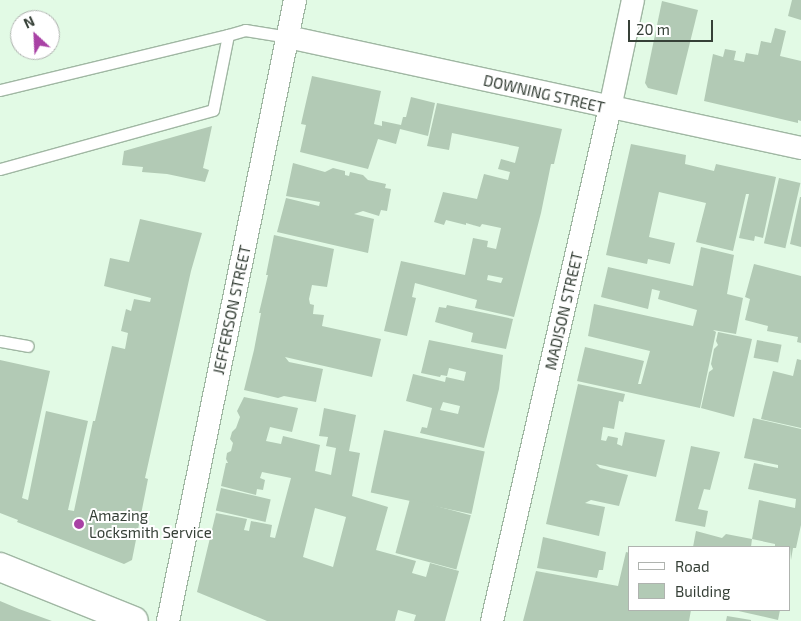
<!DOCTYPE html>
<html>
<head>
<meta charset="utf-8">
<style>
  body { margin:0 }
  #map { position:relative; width:801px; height:621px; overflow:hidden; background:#e2fae5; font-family:"Exo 2",sans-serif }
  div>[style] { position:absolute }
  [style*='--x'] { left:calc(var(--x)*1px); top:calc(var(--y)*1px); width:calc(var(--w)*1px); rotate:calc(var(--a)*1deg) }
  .building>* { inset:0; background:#b2cab5; transform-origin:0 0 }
  .roads { filter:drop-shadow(1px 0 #a0b7a3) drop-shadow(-1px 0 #a0b7a3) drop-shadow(0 1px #a0b7a3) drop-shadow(0 -1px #a0b7a3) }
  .service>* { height:11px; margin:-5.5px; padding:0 5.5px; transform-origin:5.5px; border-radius:5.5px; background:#fff }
  .minor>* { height:22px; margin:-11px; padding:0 11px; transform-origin:11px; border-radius:11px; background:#fff }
  .secondary>* { height:28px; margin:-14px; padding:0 14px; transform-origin:14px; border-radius:14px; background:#fff }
  .dots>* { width:14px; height:14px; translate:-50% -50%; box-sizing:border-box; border:2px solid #fff; border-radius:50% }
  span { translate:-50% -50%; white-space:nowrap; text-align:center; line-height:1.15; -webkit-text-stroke:4px #fff; paint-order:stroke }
  .street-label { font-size:15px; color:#364037 }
  .poi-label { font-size:15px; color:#364037 }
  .left { translate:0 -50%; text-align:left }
  .legend { position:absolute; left:628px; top:546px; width:162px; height:65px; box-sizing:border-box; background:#fff; border:1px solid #afb3af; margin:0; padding:6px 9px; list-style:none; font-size:15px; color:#364037 }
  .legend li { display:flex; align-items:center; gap:10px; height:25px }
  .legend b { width:25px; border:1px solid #afb3af }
  .north { position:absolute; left:10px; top:10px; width:50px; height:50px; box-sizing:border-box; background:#fff; border:1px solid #afb3af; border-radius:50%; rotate:335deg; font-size:14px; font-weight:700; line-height:20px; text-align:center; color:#364037 }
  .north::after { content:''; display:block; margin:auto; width:18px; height:22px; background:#a942a5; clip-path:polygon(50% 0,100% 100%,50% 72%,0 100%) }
  .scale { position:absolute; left:628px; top:20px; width:85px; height:22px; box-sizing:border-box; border:2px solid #364037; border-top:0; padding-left:6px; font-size:15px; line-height:18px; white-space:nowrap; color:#364037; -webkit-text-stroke:4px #fff; paint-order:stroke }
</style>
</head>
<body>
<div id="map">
  <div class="building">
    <div style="clip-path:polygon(792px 0,801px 0,801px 20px,788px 16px)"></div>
    <div style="clip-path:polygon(662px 1px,698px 10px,677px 95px,648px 88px,645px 83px)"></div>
    <div style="clip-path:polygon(775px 28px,786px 31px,780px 56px,801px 61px,801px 121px,798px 120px,798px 123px,704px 101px,713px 54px,723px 57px,725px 49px,736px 51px,734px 60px,744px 62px,746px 53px,758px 55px,761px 41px,771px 43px)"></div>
    <div style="clip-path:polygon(312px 76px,381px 91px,374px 124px,382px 126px,382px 121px,401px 125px,403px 117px,406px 117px,411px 97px,435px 103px,428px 136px,400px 129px,396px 144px,378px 139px,368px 169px,300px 152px,306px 125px,301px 124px)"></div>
    <div style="clip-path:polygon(evenodd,437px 103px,562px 129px,554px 164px,551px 164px,541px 213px,514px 317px,475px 308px,477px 300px,415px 283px,412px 297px,416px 298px,407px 336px,384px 331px,401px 261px,465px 275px,473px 238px,488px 241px,487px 247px,496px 249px,501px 228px,482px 224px,480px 227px,466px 223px,466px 225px,446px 220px,444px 225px,434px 222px,443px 192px,477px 199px,484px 174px,508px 180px,510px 172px,498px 169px,501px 159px,515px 163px,519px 147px,452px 133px,449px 150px,427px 146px,437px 103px,488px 275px,503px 278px,501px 283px,487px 280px,488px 275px)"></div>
    <div style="clip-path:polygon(212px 126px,203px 168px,209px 170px,205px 182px,167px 174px,142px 172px,143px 167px,122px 165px,124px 151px)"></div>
    <div style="clip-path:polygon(631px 144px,686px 155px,685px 164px,714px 171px,716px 164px,776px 177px,763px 238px,755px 236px,754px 241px,739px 238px,749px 194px,746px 194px,733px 251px,696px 242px,706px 203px,659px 192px,649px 237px,675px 243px,670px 264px,648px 259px,647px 264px,606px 255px)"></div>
    <div style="clip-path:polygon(293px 163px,325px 172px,333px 168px,345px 171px,345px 175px,349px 176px,350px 172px,363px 175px,368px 180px,386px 184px,385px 188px,391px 189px,387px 211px,381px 210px,379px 216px,363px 211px,354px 214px,374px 219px,368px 253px,277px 232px,286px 198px,319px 206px,320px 202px,286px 196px)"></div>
    <div style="left:779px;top:178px;width:22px;height:67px;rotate:13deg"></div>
    <div style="clip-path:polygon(800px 197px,801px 197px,801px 247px,790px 244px)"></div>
    <div style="clip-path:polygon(140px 219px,202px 233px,191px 271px,145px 478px,148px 479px,132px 560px,124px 564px,17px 522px,18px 520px,0 513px,0 360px,50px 371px,22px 498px,28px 500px,46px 411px,88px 421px,68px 510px,74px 511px,93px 421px,95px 421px,112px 346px,125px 349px,128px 333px,121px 331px,126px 309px,131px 311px,134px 299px,150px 302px,151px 298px,104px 286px,110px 258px,129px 262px)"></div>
    <div style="clip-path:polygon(274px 235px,334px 249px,327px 287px,312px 285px,309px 299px,310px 304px,314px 305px,313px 314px,324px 315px,322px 326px,381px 339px,372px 377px,285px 357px,289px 362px,323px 369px,316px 402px,284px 396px,278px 398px,244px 390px,254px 350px,261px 313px,259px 313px,268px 275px,266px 275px)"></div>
    <div style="clip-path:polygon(701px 247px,734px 255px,727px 294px,743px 298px,736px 334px,713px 330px,716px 332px,700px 408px,577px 381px,585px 347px,644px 361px,638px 384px,641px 384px,650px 351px,588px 336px,594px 304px,693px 326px,697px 310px,658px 299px,660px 291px,652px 289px,648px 309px,601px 297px,608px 267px,693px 286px)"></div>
    <div style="clip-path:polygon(754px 264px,801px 276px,801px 343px,797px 342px,798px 337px,767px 331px,768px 326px,745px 320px,750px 299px,745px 297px)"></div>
    <div style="clip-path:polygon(447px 305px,513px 319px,506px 349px,471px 342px,473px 333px,435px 322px,439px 307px,446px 308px)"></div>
    <div style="clip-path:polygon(718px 332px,752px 339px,734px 417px,701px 408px,709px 372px,713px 369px,711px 364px,714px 349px,718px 345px,716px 341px)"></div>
    <div style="clip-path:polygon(evenodd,429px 340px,503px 355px,499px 389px,484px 448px,420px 433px,422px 427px,427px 428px,432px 408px,406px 401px,413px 374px,445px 382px,446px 377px,464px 381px,466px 372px,449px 368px,447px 376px,441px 375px,440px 377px,421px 373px,429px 340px,443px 402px,460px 406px,458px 414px,440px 410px,443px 402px)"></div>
    <div style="left:757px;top:340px;width:25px;height:18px;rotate:11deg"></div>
    <div style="clip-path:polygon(797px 359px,801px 360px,801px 428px,761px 419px,773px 371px,793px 376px)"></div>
    <div style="clip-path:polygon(578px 384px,625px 394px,623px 402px,619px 401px,614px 429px,603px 427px,601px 440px,606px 441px,608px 436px,618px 438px,617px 444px,622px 446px,625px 432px,665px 440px,656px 477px,596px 464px,600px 468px,628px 475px,619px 506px,591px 500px,585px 503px,605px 507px,599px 536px,546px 524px)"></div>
    <div style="clip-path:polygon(evenodd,244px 397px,298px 408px,292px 432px,270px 427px,266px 441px,281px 444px,283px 436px,320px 445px,315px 471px,331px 475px,336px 448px,326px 446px,328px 437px,319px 436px,324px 408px,356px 415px,349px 451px,360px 453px,352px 496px,388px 507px,376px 550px,416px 561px,412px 573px,426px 577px,430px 563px,459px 571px,445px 621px,414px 621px,416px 615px,398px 610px,395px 621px,267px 621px,197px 592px,216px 513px,247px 519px,244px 530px,249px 531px,251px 521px,272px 525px,270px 537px,275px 538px,291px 478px,262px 472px,260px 478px,265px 480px,263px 490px,257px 489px,256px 495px,221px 486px,226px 463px,228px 463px,226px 459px,227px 453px,231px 451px,233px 443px,230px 439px,232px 432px,236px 428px,240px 417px,237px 411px,244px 397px,315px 508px,346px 517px,333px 567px,303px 557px,315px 508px)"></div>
    <div style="clip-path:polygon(753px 418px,801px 429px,801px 525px,796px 548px,793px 548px,791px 560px,790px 547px,775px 547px,775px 544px,752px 539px,759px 500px,795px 508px,796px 499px,748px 489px,754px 463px,778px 468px,778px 465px,744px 458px)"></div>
    <div style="left:384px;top:430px;width:103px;height:64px;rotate:12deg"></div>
    <div style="clip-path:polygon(691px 446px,720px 452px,710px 490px,704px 489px,698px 509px,708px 511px,705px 527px,675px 521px)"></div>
    <div style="left:221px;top:488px;width:51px;height:23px;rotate:13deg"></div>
    <div style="left:410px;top:499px;width:63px;height:56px;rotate:15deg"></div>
    <div style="clip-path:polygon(696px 531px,722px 538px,726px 534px,752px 539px,751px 547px,693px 547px)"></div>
    <div style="clip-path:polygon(543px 537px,606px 552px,603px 570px,599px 570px,597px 578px,537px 568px)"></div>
    <div style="clip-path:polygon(626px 552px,630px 553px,630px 610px,691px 610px,689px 621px,523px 621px,536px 571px,618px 586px)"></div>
    <div style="clip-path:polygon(0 601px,19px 609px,52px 621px,0 621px)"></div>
    <div style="clip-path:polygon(734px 610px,780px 610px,778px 620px)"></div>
    <div style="clip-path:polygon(727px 616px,751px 620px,751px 621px,726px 621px)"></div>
  </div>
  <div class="roads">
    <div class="service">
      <div style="--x:228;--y:35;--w:18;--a:-16"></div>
      <div style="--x:245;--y:30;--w:44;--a:9.2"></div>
      <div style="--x:0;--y:90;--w:235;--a:-13.6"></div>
      <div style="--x:228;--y:35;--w:76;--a:101.3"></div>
      <div style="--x:213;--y:110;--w:221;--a:164.5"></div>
      <div style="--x:0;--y:341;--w:28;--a:10"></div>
    </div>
    <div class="minor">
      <div style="--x:288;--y:37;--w:525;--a:12.21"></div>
      <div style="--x:168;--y:621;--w:634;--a:-78.44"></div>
      <div style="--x:492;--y:621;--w:526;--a:-77.05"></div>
      <div style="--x:610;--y:108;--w:110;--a:-78"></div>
    </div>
    <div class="secondary">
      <div style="--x:0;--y:567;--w:144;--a:21.9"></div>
    </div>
  </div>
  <div class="dots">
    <div style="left:79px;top:524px;background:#a942a5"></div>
  </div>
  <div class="street-label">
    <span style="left:544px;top:94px;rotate:13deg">DOWNING STREET</span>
    <span style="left:232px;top:310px;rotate:-78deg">JEFFERSON STREET</span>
    <span style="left:564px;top:311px;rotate:-77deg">MADISON STREET</span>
  </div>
  <div class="poi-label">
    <span class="left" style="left:89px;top:524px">Amazing<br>Locksmith Service</span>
  </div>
  <ul class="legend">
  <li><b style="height:6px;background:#fff"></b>Road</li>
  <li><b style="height:14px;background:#b2cab5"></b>Building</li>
  </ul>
  <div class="north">N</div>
  <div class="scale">20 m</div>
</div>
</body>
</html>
